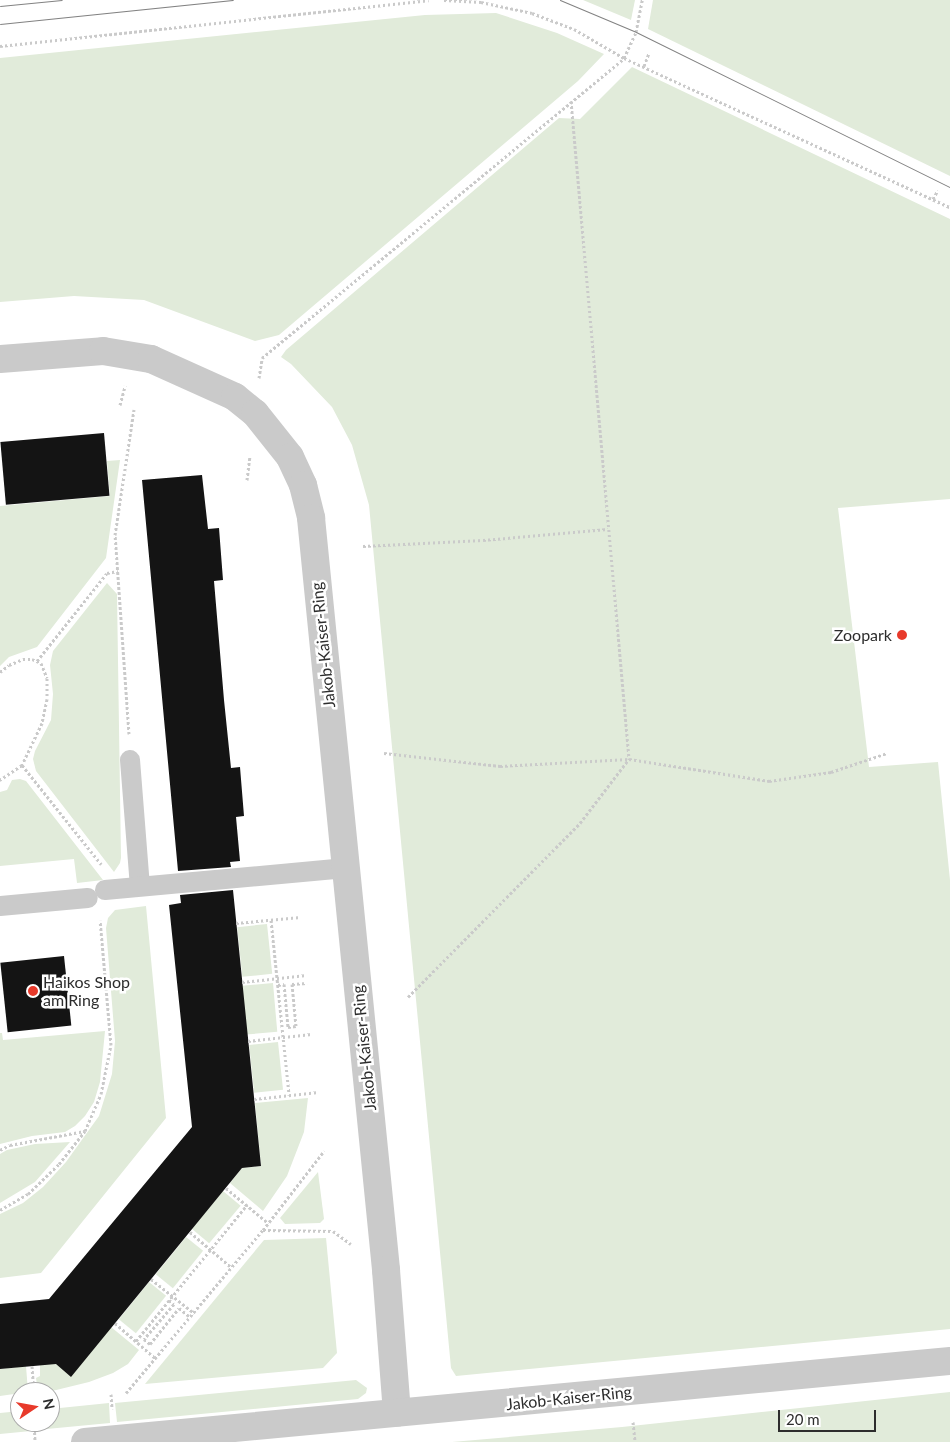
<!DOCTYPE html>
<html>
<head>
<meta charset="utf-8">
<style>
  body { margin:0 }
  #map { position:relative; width:950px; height:1442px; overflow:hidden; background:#fff; font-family:Lato,sans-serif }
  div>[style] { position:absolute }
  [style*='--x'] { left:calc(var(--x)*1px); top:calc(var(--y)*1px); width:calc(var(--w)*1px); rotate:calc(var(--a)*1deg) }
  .green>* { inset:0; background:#e1ebda; transform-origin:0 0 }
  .building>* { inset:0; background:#141414; transform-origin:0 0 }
  .path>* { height:3px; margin-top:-1.5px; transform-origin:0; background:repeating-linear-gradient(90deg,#cacaca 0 2.5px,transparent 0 5px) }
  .lane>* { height:20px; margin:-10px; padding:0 10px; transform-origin:10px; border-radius:10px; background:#cacaca }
  .street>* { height:28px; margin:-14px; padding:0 14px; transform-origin:14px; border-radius:14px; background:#cacaca }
  .tram>* { height:1px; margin:-0.5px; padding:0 0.5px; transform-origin:0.5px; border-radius:0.5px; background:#828282 }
  .dots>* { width:14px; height:14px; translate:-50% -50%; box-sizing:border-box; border:2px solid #fff; border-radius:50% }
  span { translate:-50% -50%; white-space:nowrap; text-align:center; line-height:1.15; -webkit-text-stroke:5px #fff; paint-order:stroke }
  .poi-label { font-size:16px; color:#2d2d2d }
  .right { translate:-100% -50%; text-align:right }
  .left { translate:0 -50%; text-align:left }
  .street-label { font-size:16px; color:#2d2d2d }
  .north { position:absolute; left:10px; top:1382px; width:50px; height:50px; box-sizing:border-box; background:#fff; border:1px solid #ababab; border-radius:50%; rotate:78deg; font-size:14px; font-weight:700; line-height:20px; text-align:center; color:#2d2d2d }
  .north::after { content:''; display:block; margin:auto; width:18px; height:22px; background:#e83a2b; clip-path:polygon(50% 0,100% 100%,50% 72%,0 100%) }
  .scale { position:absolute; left:778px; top:1410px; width:98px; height:22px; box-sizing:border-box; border:2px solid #2d2d2d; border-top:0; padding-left:6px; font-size:15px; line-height:18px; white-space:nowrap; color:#2d2d2d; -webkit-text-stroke:4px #fff; paint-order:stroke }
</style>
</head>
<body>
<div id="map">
  <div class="green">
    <div style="clip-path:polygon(583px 0,635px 0,631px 20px)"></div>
    <div style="clip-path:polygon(653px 0,950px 0,950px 176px,648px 29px)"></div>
    <div style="clip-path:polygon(496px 13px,557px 33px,604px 54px,578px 81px,279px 335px,255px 341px,144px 300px,74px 296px,0 302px,0 58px,425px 15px)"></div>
    <div style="clip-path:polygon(632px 67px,950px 219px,950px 499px,838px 508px,869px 767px,938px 762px,950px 880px,950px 1329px,456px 1376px,451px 1368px,369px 505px,352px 445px,332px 407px,291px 364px,281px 357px,286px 350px,559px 118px,580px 119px)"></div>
    <div style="clip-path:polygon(120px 460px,106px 558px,37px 647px,9px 657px,0 666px,0 506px,110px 496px,107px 461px)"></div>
    <div style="clip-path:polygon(107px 583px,117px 594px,121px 858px,120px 863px,114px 872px,36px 771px,33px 759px,35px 751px,51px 720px,53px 694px,50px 665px,53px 651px)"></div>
    <div style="clip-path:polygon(20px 779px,26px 781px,103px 880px,77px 883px,74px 859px,0 866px,0 792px,7px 790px,12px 780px)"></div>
    <div style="clip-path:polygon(146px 906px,166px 1118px,41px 1273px,0 1278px,0 1214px,23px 1203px,43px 1187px,66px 1162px,99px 1116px,112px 1074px,115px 1041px,106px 928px,108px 918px,115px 910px)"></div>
    <div style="left:267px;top:924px;width:50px;height:30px;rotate:84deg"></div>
    <div style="left:273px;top:983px;width:49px;height:31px;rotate:85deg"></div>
    <div style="clip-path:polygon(105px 1031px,100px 1082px,94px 1102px,85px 1116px,75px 1126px,65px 1132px,32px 1136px,0 1144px,0 1033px,2px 1033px,3px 1040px)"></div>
    <div style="left:278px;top:1042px;width:48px;height:29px;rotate:84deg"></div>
    <div style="clip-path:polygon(308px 1098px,304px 1132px,287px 1176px,263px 1211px,230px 1183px,242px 1168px,261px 1166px,255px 1103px)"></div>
    <div style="clip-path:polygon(70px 1142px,35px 1182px,0 1203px,0 1154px,7px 1150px,35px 1144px)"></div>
    <div style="clip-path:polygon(318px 1172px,324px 1219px,320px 1223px,285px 1224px,280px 1218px)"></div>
    <div style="left:223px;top:1191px;width:23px;height:49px;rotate:40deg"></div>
    <div style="left:186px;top:1237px;width:22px;height:48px;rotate:39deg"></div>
    <div style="clip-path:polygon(326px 1238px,337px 1353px,323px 1368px,145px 1384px,264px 1240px)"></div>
    <div style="left:149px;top:1282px;width:22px;height:48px;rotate:39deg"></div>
    <div style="clip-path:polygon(111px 1327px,139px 1350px,128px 1364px,113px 1373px,89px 1382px,48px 1392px,38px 1392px,36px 1378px,40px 1376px,40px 1365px)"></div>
    <div style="clip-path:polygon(26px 1366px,28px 1392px,0 1396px,0 1369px)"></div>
    <div style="clip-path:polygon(356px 1380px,367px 1388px,366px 1393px,358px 1399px,117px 1422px,115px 1403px)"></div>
    <div style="clip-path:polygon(950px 1392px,950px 1442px,452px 1442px,622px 1427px)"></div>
    <div style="clip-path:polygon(109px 1403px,110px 1423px,36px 1430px,35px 1422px,50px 1422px,50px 1409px)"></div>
    <div style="clip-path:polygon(20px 1411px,20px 1422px,30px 1422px,31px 1431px,0 1434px,0 1413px)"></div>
  </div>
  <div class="building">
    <div style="left:104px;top:433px;width:63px;height:104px;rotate:85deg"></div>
    <div style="clip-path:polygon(202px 475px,208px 529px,219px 528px,223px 580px,214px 581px,224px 700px,231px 768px,240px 767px,244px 816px,236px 817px,240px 861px,230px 862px,231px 867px,178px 871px,142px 480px)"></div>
    <div style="clip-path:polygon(233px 890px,261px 1166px,242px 1168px,71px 1377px,56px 1364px,0 1369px,0 1304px,49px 1299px,192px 1127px,169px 905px,181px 903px,180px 895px)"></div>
    <div style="left:64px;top:956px;width:70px;height:64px;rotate:84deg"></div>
  </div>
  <div class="path">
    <div style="--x:444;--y:0;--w:37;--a:3"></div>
    <div style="--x:481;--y:2;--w:52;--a:12.2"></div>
    <div style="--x:532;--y:13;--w:45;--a:20.9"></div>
    <div style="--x:574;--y:29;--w:58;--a:30.1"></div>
    <div style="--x:624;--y:58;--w:358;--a:24.6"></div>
    <div style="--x:0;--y:46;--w:431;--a:-6.1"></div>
    <div style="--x:644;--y:66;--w:14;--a:-69"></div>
    <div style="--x:571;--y:101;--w:661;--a:84.96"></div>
    <div style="--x:629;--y:759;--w:142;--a:8.9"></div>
    <div style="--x:769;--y:781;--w:63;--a:-8.3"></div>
    <div style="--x:831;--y:772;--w:59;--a:-18.7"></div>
    <div style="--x:933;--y:199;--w:10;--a:-61"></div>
    <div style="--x:259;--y:378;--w:20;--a:-81"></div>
    <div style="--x:262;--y:358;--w:470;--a:-39.6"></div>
    <div style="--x:624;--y:58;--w:29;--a:-65"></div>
    <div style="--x:636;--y:32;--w:33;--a:-79"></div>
    <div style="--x:120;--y:405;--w:20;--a:-75"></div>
    <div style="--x:247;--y:480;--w:23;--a:-83"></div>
    <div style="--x:363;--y:546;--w:120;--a:-2.9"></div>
    <div style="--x:483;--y:540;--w:125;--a:-5"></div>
    <div style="--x:37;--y:661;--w:112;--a:-51.5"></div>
    <div style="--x:107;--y:573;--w:11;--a:-10"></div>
    <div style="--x:0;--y:672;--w:11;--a:-38"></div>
    <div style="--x:9;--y:665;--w:15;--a:-23"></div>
    <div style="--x:23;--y:659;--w:9;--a:0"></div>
    <div style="--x:32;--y:659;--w:10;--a:24"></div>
    <div style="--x:41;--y:663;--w:16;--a:68"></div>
    <div style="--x:47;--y:678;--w:21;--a:90"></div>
    <div style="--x:47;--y:699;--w:25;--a:102"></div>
    <div style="--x:42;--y:723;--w:47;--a:115.5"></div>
    <div style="--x:22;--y:765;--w:27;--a:146"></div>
    <div style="--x:129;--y:734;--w:199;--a:-94"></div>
    <div style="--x:115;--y:535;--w:127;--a:-81.4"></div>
    <div style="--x:384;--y:753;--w:117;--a:6.4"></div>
    <div style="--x:500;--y:766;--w:129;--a:-3.1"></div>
    <div style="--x:22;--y:765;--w:127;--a:51.4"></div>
    <div style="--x:271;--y:920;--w:176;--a:84.1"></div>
    <div style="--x:236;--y:923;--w:65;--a:-5.3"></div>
    <div style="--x:242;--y:982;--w:65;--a:-6.1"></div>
    <div style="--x:278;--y:985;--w:6;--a:-9"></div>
    <div style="--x:284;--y:984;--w:43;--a:84.7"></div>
    <div style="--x:288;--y:1027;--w:8;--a:-7"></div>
    <div style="--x:296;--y:1026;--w:42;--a:-95.4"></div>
    <div style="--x:292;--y:984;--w:15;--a:-4"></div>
    <div style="--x:408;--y:997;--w:245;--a:-45.3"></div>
    <div style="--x:580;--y:823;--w:81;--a:-52.6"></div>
    <div style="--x:248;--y:1041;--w:64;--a:-6.2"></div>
    <div style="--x:254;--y:1099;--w:65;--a:-6.1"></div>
    <div style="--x:0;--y:1150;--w:11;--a:-27"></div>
    <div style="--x:10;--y:1145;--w:76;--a:-10.6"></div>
    <div style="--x:226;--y:1188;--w:55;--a:39.8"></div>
    <div style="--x:0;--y:1210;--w:32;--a:-30"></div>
    <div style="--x:28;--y:1194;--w:43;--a:-44.1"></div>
    <div style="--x:59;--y:1164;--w:42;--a:-51.8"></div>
    <div style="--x:85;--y:1131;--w:40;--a:-66.6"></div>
    <div style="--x:101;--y:1094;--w:50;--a:-78.5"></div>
    <div style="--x:111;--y:1045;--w:125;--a:-95"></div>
    <div style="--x:263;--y:1230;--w:70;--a:0.8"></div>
    <div style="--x:333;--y:1231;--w:22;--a:36"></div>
    <div style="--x:190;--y:1232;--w:54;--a:40.5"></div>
    <div style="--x:151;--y:1279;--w:55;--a:38.3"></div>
    <div style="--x:169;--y:1300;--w:6;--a:39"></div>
    <div style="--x:174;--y:1304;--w:46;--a:130.6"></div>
    <div style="--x:144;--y:1339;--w:8;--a:40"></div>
    <div style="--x:150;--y:1344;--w:46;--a:-51.1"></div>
    <div style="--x:179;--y:1308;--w:14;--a:39"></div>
    <div style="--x:115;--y:1323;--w:53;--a:41.2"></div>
    <div style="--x:136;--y:1341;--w:176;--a:-50.8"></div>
    <div style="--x:32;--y:1366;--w:26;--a:86"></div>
    <div style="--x:126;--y:1393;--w:213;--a:-50"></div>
    <div style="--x:263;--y:1230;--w:100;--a:-52.3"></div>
    <div style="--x:111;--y:1394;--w:15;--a:86"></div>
    <div style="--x:34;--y:1422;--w:20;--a:87"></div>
    <div style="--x:633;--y:1422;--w:20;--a:84"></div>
  </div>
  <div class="lane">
    <div style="--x:130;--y:760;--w:126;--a:85.5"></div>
    <div style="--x:105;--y:890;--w:242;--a:-5.2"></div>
    <div style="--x:0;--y:906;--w:88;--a:-5.2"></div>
  </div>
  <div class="street">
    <div style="--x:0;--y:359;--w:103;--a:-4.4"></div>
    <div style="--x:103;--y:351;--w:49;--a:9.5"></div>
    <div style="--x:151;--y:359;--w:92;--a:24.3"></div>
    <div style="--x:235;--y:397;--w:26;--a:39"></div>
    <div style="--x:255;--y:413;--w:56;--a:51.5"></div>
    <div style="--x:290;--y:457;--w:31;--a:65"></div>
    <div style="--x:303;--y:485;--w:34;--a:76"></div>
    <div style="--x:311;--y:518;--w:756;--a:84.3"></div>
    <div style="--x:386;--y:1270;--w:143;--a:85.6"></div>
    <div style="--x:85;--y:1442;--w:869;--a:-5.35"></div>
  </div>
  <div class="tram">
    <div style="--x:560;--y:0;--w:82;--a:22.8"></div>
    <div style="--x:636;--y:32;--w:350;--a:26.3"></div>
    <div style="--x:0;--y:6;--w:62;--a:-5.5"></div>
    <div style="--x:0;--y:24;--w:234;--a:-5.9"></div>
  </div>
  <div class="dots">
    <div style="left:902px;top:635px;background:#e83a2b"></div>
    <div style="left:33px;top:991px;background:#e83a2b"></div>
  </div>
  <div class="poi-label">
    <span class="right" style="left:892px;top:635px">Zoopark</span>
    <span class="left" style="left:43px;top:991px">Haikos Shop<br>am Ring</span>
  </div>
  <div class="street-label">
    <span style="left:323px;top:645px;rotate:-96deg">Jakob-Kaiser-Ring</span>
    <span style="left:364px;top:1048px;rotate:-96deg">Jakob-Kaiser-Ring</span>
    <span style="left:569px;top:1398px;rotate:-6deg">Jakob-Kaiser-Ring</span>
  </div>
  <div class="north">N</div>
  <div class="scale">20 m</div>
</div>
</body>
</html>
